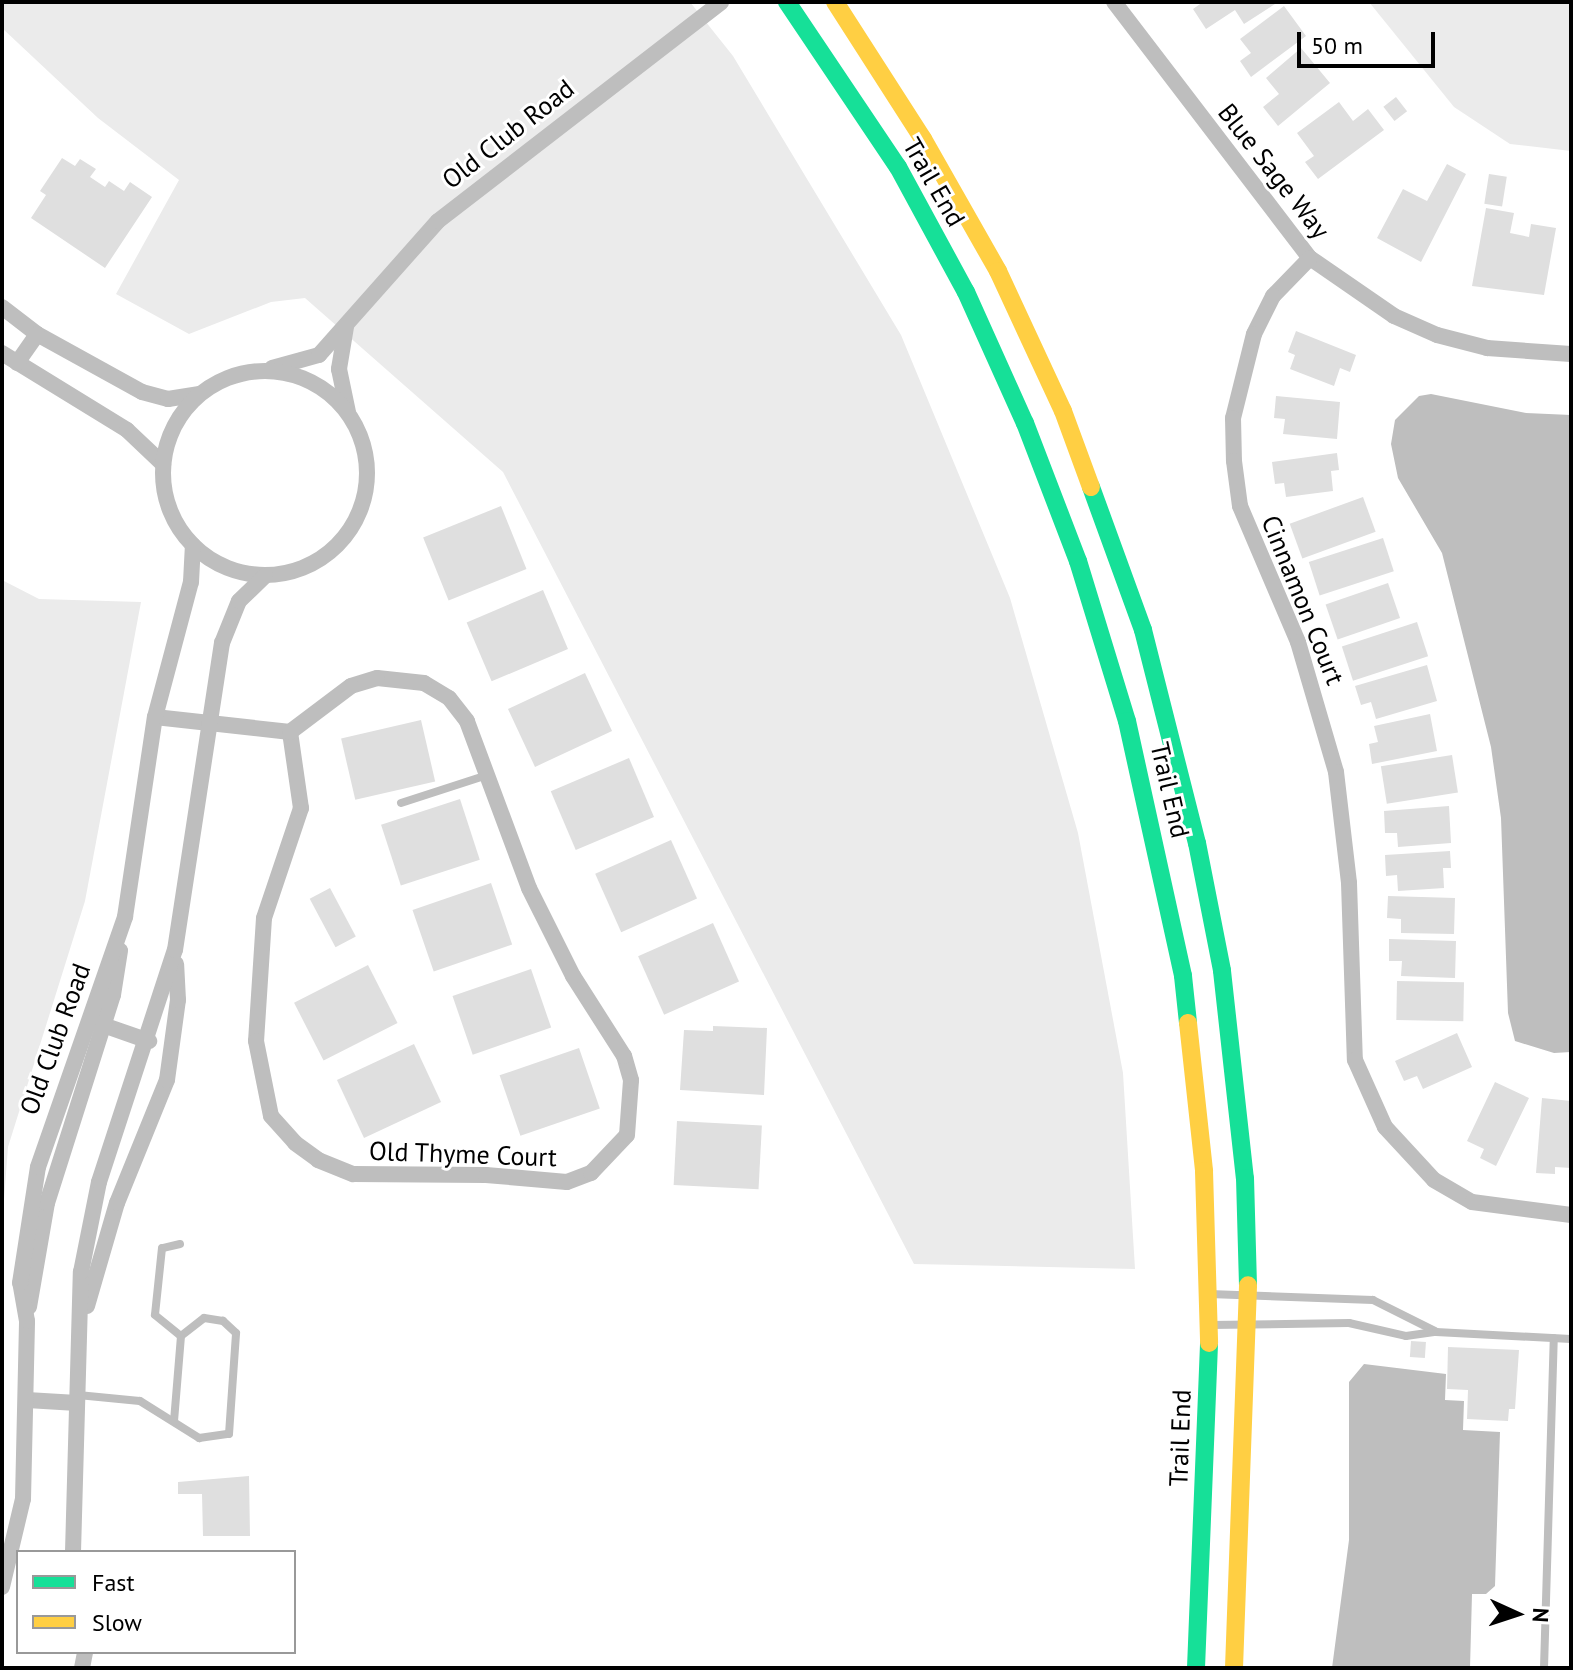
<!DOCTYPE html>
<html>
<head>
<meta charset="utf-8">
<style>
  body { margin:0 }
  #map { position:relative; width:1573px; height:1670px; overflow:hidden; background:#fff; font-family:"PT Sans",sans-serif }
  div>[style] { position:absolute }
  [style*='--x'] { left:calc(var(--x)*1px); top:calc(var(--y)*1px); width:calc(var(--w)*1px); rotate:calc(var(--a)*1deg) }
  .green>* { inset:0; background:#ebebeb }
  .water>* { inset:0; background:#bebebe }
  .building>* { inset:0; background:#dfdfdf; transform-origin:0 0 }
  .lane>* { height:8px; margin:-4px; padding:0 4px; transform-origin:4px; border-radius:4px; background:#bebebe }
  .street>* { height:16px; margin:-8px; padding:0 8px; transform-origin:8px; border-radius:8px; background:#bebebe }
  .street>.ring { margin:-8px; padding:0; box-sizing:content-box; background:none; border:16px solid #bebebe; border-radius:50% }
  .fast>* { height:18px; margin:-9px; padding:0 9px; transform-origin:9px; border-radius:9px; background:#16e098 }
  .slow>* { height:18px; margin:-9px; padding:0 9px; transform-origin:9px; border-radius:9px; background:#ffcf43 }
  span { translate:-50% -50%; white-space:nowrap; text-align:center; line-height:1.15; -webkit-text-stroke:6px #fff; paint-order:stroke }
  .street-label { font-size:26px; color:#000 }
  .frame { position:absolute; inset:0; border:4px solid #000; pointer-events:none }
  .legend { position:absolute; left:16px; top:1550px; width:280px; height:104px; box-sizing:border-box; background:#fff; border:2px solid #999; margin:0; padding:10px 14px; list-style:none; font-size:24px; color:#000 }
  .legend li { display:flex; align-items:center; gap:16px; height:40px }
  .legend b { width:40px; border:2px solid #999 }
  .north { position:absolute; left:1477px; top:1574px; width:80px; height:80px; -webkit-text-stroke:6px #fff; paint-order:stroke; rotate:93deg; font-size:22px; font-weight:700; line-height:32px; text-align:center; color:#000 }
  .north::after { content:''; display:block; margin:auto; width:28px; height:36px; background:#000; clip-path:polygon(50% 0,100% 100%,50% 72%,0 100%) }
  .scale { position:absolute; left:1297px; top:32px; width:138px; height:36px; box-sizing:border-box; border:4px solid #000; border-top:0; padding-left:10px; font-size:24px; line-height:28px; white-space:nowrap; color:#000; -webkit-text-stroke:6px #fff; paint-order:stroke }
</style>
</head>
<body>
<div id="map">
  <div class="green">
    <div style="clip-path:polygon(2px 2px,690px 2px,733px 56px,901px 335px,1010px 598px,1078px 833px,1123px 1073px,1135px 1269px,914px 1264px,503px 472px,305px 298px,271px 302px,189px 334px,116px 294px,179px 180px,98px 118px,2px 28px)"></div>
    <div style="clip-path:polygon(1369px 2px,1571px 2px,1571px 151px,1510px 144px,1454px 107px)"></div>
    <div style="clip-path:polygon(2px 580px,39px 599px,141px 602px,85px 901px,8px 1147px,2px 1226px)"></div>
  </div>
  <div class="water">
    <div style="clip-path:polygon(1431px 394px,1526px 413px,1571px 415px,1571px 1052px,1554px 1053px,1515px 1041px,1508px 1013px,1501px 818px,1491px 747px,1442px 553px,1398px 478px,1391px 444px,1395px 420px,1419px 396px)"></div>
    <div style="clip-path:polygon(1364px 1364px,1446px 1374px,1445px 1400px,1464px 1401px,1463px 1430px,1500px 1432px,1495px 1586px,1486px 1594px,1472px 1594px,1470px 1668px,1332px 1668px,1349px 1540px,1349px 1382px)"></div>
  </div>
  <div class="building">
    <div style="clip-path:polygon(1203px 2px,1278px 2px,1244px 24px,1235px 10px,1206px 29px,1193px 9px)"></div>
    <div style="clip-path:polygon(1284px 6px,1306px 36px,1251px 77px,1240px 61px,1251px 53px,1240px 39px)"></div>
    <div style="clip-path:polygon(1301px 48px,1330px 83px,1278px 126px,1263px 107px,1279px 94px,1266px 78px)"></div>
    <div style="left:1396px;top:97px;width:18px;height:16px;rotate:52deg"></div>
    <div style="clip-path:polygon(1339px 102px,1353px 121px,1368px 109px,1384px 130px,1318px 179px,1305px 162px,1314px 156px,1297px 133px)"></div>
    <div style="clip-path:polygon(62px 158px,75px 166px,80px 159px,96px 169px,90px 177px,105px 187px,109px 181px,124px 191px,130px 182px,152px 197px,105px 268px,31px 218px,46px 195px,40px 191px)"></div>
    <div style="clip-path:polygon(1447px 164px,1466px 174px,1421px 262px,1377px 238px,1403px 189px,1427px 201px)"></div>
    <div style="left:1489px;top:174px;width:18px;height:30px;rotate:9deg"></div>
    <div style="clip-path:polygon(1486px 208px,1514px 213px,1510px 233px,1529px 237px,1531px 224px,1556px 228px,1544px 295px,1472px 286px)"></div>
    <div style="clip-path:polygon(1296px 331px,1356px 355px,1350px 372px,1340px 368px,1334px 386px,1290px 369px,1295px 355px,1288px 352px)"></div>
    <div style="clip-path:polygon(1276px 396px,1340px 402px,1337px 439px,1283px 434px,1285px 419px,1274px 418px)"></div>
    <div style="clip-path:polygon(1337px 453px,1339px 470px,1331px 471px,1333px 491px,1286px 497px,1284px 483px,1275px 484px,1272px 462px)"></div>
    <div style="left:1363px;top:497px;width:37px;height:78px;rotate:70deg"></div>
    <div style="left:501px;top:506px;width:68px;height:84px;rotate:68deg"></div>
    <div style="left:1383px;top:538px;width:35px;height:78px;rotate:72deg"></div>
    <div style="left:1388px;top:583px;width:37px;height:66px;rotate:71deg"></div>
    <div style="left:543px;top:590px;width:64px;height:83px;rotate:67deg"></div>
    <div style="left:1417px;top:622px;width:36px;height:79px;rotate:72deg"></div>
    <div style="clip-path:polygon(1427px 665px,1437px 701px,1376px 719px,1371px 702px,1361px 705px,1355px 686px)"></div>
    <div style="left:585px;top:673px;width:64px;height:85px;rotate:65deg"></div>
    <div style="clip-path:polygon(1430px 714px,1437px 751px,1372px 764px,1369px 744px,1378px 742px,1374px 726px)"></div>
    <div style="left:421px;top:720px;width:63px;height:82px;rotate:77deg"></div>
    <div style="left:1452px;top:755px;width:38px;height:72px;rotate:81deg"></div>
    <div style="left:629px;top:758px;width:64px;height:85px;rotate:67deg"></div>
    <div style="left:460px;top:799px;width:64px;height:83px;rotate:72deg"></div>
    <div style="clip-path:polygon(1449px 806px,1451px 843px,1398px 847px,1397px 833px,1385px 833px,1384px 811px)"></div>
    <div style="left:671px;top:840px;width:64px;height:83px;rotate:66deg"></div>
    <div style="clip-path:polygon(1450px 851px,1451px 868px,1443px 868px,1444px 888px,1398px 891px,1397px 875px,1386px 876px,1385px 855px)"></div>
    <div style="left:491px;top:883px;width:65px;height:83px;rotate:71deg"></div>
    <div style="left:330px;top:888px;width:55px;height:23px;rotate:62deg"></div>
    <div style="clip-path:polygon(1388px 896px,1455px 898px,1454px 934px,1401px 933px,1401px 919px,1387px 918px)"></div>
    <div style="left:713px;top:923px;width:64px;height:82px;rotate:66deg"></div>
    <div style="clip-path:polygon(1389px 939px,1456px 941px,1455px 978px,1401px 976px,1402px 961px,1389px 961px)"></div>
    <div style="left:368px;top:965px;width:65px;height:83px;rotate:63deg"></div>
    <div style="left:531px;top:969px;width:62px;height:83px;rotate:71deg"></div>
    <div style="left:1397px;top:981px;width:67px;height:39px;rotate:1deg"></div>
    <div style="clip-path:polygon(713px 1026px,767px 1028px,764px 1095px,680px 1090px,684px 1030px,713px 1031px)"></div>
    <div style="clip-path:polygon(1457px 1033px,1472px 1067px,1423px 1089px,1417px 1076px,1404px 1081px,1395px 1061px)"></div>
    <div style="left:414px;top:1044px;width:64px;height:85px;rotate:65deg"></div>
    <div style="left:579px;top:1048px;width:64px;height:84px;rotate:71deg"></div>
    <div style="clip-path:polygon(1495px 1082px,1529px 1098px,1496px 1166px,1480px 1158px,1484px 1149px,1467px 1141px)"></div>
    <div style="clip-path:polygon(1542px 1098px,1571px 1101px,1571px 1168px,1555px 1167px,1555px 1174px,1536px 1173px)"></div>
    <div style="left:677px;top:1121px;width:85px;height:64px;rotate:3deg"></div>
    <div style="left:1411px;top:1341px;width:15px;height:16px;rotate:4deg"></div>
    <div style="clip-path:polygon(1448px 1347px,1519px 1350px,1515px 1409px,1509px 1409px,1508px 1421px,1467px 1419px,1468px 1390px,1447px 1389px)"></div>
    <div style="clip-path:polygon(249px 1476px,250px 1536px,203px 1536px,202px 1494px,178px 1494px,178px 1482px)"></div>
  </div>
  <div class="lane">
    <div style="--x:401;--y:803;--w:90;--a:-18"></div>
    <div style="--x:180;--y:1244;--w:18;--a:167"></div>
    <div style="--x:162;--y:1248;--w:67;--a:96"></div>
    <div style="--x:155;--y:1315;--w:33;--a:39"></div>
    <div style="--x:1209;--y:1294;--w:164;--a:2.1"></div>
    <div style="--x:1373;--y:1300;--w:69;--a:26.6"></div>
    <div style="--x:1210;--y:1325;--w:139;--a:-0.8"></div>
    <div style="--x:1349;--y:1323;--w:58;--a:12.8"></div>
    <div style="--x:1406;--y:1336;--w:30;--a:-8"></div>
    <div style="--x:1436;--y:1332;--w:135;--a:3"></div>
    <div style="--x:78;--y:1395;--w:62;--a:5.5"></div>
    <div style="--x:140;--y:1401;--w:70;--a:32.1"></div>
    <div style="--x:199;--y:1438;--w:30;--a:-8"></div>
    <div style="--x:229;--y:1434;--w:101;--a:-86"></div>
    <div style="--x:236;--y:1333;--w:18;--a:-137"></div>
    <div style="--x:223;--y:1321;--w:19;--a:-171"></div>
    <div style="--x:204;--y:1318;--w:29;--a:142"></div>
    <div style="--x:181;--y:1336;--w:85;--a:94.7"></div>
    <div style="--x:1544;--y:1668;--w:330;--a:-88.3"></div>
  </div>
  <div class="street">
    <div style="--x:1114;--y:2;--w:322;--a:52.6"></div>
    <div style="--x:1310;--y:258;--w:102;--a:34.6"></div>
    <div style="--x:1394;--y:316;--w:47;--a:23.8"></div>
    <div style="--x:1437;--y:335;--w:52;--a:14.6"></div>
    <div style="--x:1487;--y:348;--w:84;--a:4.1"></div>
    <div style="--x:1310;--y:258;--w:53;--a:134.2"></div>
    <div style="--x:1273;--y:296;--w:42;--a:116.6"></div>
    <div style="--x:1254;--y:334;--w:87;--a:104"></div>
    <div style="--x:1233;--y:418;--w:43;--a:88.7"></div>
    <div style="--x:1234;--y:461;--w:45;--a:82.4"></div>
    <div style="--x:1240;--y:506;--w:148;--a:66.9"></div>
    <div style="--x:1298;--y:642;--w:135;--a:73.7"></div>
    <div style="--x:1336;--y:772;--w:112;--a:83.3"></div>
    <div style="--x:1349;--y:883;--w:177;--a:88.1"></div>
    <div style="--x:1355;--y:1060;--w:73;--a:65.9"></div>
    <div style="--x:1385;--y:1127;--w:72;--a:47.2"></div>
    <div style="--x:1434;--y:1180;--w:44;--a:30.1"></div>
    <div style="--x:1472;--y:1202;--w:100;--a:7.5"></div>
    <div style="--x:2;--y:307;--w:44;--a:37.6"></div>
    <div style="--x:37;--y:334;--w:120;--a:28.9"></div>
    <div style="--x:142;--y:392;--w:27;--a:15"></div>
    <div style="--x:168;--y:399;--w:32;--a:-9"></div>
    <div style="--x:346;--y:327;--w:43;--a:99.5"></div>
    <div style="--x:339;--y:369;--w:44;--a:78.2"></div>
    <div style="--x:2;--y:353;--w:147;--a:31.6"></div>
    <div style="--x:127;--y:430;--w:50;--a:43.4"></div>
    <div style="--x:17;--y:363;--w:35;--a:-55"></div>
    <div style="--x:272;--y:368;--w:49;--a:-15.5"></div>
    <div style="--x:319;--y:355;--w:179;--a:-48.4"></div>
    <div style="--x:438;--y:221;--w:358;--a:-37.7"></div>
    <div class="ring" style="left:163px;top:371px;width:188px;height:188px"></div>
    <div style="--x:155;--y:717;--w:136;--a:6.3"></div>
    <div style="--x:290;--y:732;--w:77;--a:81.8"></div>
    <div style="--x:301;--y:808;--w:116;--a:108.6"></div>
    <div style="--x:264;--y:918;--w:123;--a:93.7"></div>
    <div style="--x:256;--y:1041;--w:76;--a:78.7"></div>
    <div style="--x:271;--y:1116;--w:36;--a:48"></div>
    <div style="--x:295;--y:1143;--w:29;--a:36"></div>
    <div style="--x:318;--y:1160;--w:38;--a:22"></div>
    <div style="--x:353;--y:1174;--w:133;--a:0.4"></div>
    <div style="--x:486;--y:1175;--w:81;--a:4.9"></div>
    <div style="--x:567;--y:1182;--w:26;--a:-21"></div>
    <div style="--x:591;--y:1173;--w:52;--a:-46.5"></div>
    <div style="--x:627;--y:1135;--w:55;--a:-85.8"></div>
    <div style="--x:631;--y:1080;--w:25;--a:-106"></div>
    <div style="--x:624;--y:1056;--w:95;--a:-122.5"></div>
    <div style="--x:573;--y:976;--w:98;--a:-116.6"></div>
    <div style="--x:529;--y:888;--w:178;--a:-110.4"></div>
    <div style="--x:467;--y:721;--w:29;--a:-128"></div>
    <div style="--x:449;--y:698;--w:29;--a:-149"></div>
    <div style="--x:424;--y:683;--w:47;--a:-173.9"></div>
    <div style="--x:377;--y:678;--w:27;--a:163"></div>
    <div style="--x:351;--y:686;--w:76;--a:143"></div>
    <div style="--x:103;--y:1025;--w:49;--a:19.2"></div>
    <div style="--x:87;--y:1306;--w:107;--a:-73.8"></div>
    <div style="--x:117;--y:1203;--w:133;--a:-67.9"></div>
    <div style="--x:167;--y:1080;--w:81;--a:-82.2"></div>
    <div style="--x:178;--y:1000;--w:36;--a:-93"></div>
    <div style="--x:29;--y:1307;--w:106;--a:-80.2"></div>
    <div style="--x:47;--y:1203;--w:218;--a:-72.4"></div>
    <div style="--x:113;--y:995;--w:45;--a:-81"></div>
    <div style="--x:27;--y:1400;--w:50;--a:3.4"></div>
    <div style="--x:73;--y:1552;--w:280;--a:-88.4"></div>
    <div style="--x:81;--y:1272;--w:92;--a:-78.7"></div>
    <div style="--x:99;--y:1182;--w:244;--a:-71.9"></div>
    <div style="--x:175;--y:950;--w:311;--a:-81.3"></div>
    <div style="--x:222;--y:643;--w:45;--a:-68"></div>
    <div style="--x:239;--y:601;--w:36;--a:-44"></div>
    <div style="--x:2;--y:1587;--w:90;--a:-76.6"></div>
    <div style="--x:23;--y:1499;--w:178;--a:-88.7"></div>
    <div style="--x:27;--y:1321;--w:39;--a:-100"></div>
    <div style="--x:20;--y:1283;--w:117;--a:-81.2"></div>
    <div style="--x:38;--y:1167;--w:265;--a:-70.8"></div>
    <div style="--x:125;--y:917;--w:202;--a:-81.5"></div>
    <div style="--x:155;--y:717;--w:140;--a:-75.1"></div>
    <div style="--x:191;--y:582;--w:37;--a:-87"></div>
    <div style="--x:82;--y:1668;--w:16;--a:-79"></div>
  </div>
  <div class="fast">
    <div style="--x:787;--y:2;--w:199;--a:56.1"></div>
    <div style="--x:898;--y:167;--w:142;--a:61.5"></div>
    <div style="--x:966;--y:292;--w:144;--a:65.8"></div>
    <div style="--x:1025;--y:423;--w:148;--a:69"></div>
    <div style="--x:1078;--y:561;--w:167;--a:73"></div>
    <div style="--x:1127;--y:721;--w:261;--a:77.6"></div>
    <div style="--x:1183;--y:976;--w:47;--a:83.9"></div>
    <div style="--x:1091;--y:487;--w:152;--a:70"></div>
    <div style="--x:1143;--y:630;--w:220;--a:75.8"></div>
    <div style="--x:1197;--y:843;--w:130;--a:78.9"></div>
    <div style="--x:1222;--y:971;--w:208;--a:83.7"></div>
    <div style="--x:1245;--y:1178;--w:107;--a:88.4"></div>
    <div style="--x:1196;--y:1668;--w:325;--a:-87.7"></div>
  </div>
  <div class="slow">
    <div style="--x:835;--y:2;--w:163;--a:57.3"></div>
    <div style="--x:923;--y:139;--w:152;--a:60.4"></div>
    <div style="--x:998;--y:271;--w:154;--a:65.1"></div>
    <div style="--x:1063;--y:411;--w:81;--a:69.8"></div>
    <div style="--x:1188;--y:1023;--w:149;--a:83.8"></div>
    <div style="--x:1204;--y:1171;--w:172;--a:88.3"></div>
    <div style="--x:1234;--y:1668;--w:383;--a:-87.9"></div>
  </div>
  <div class="street-label">
    <span style="left:508px;top:134px;rotate:-38deg">Old Club Road</span>
    <span style="left:1274px;top:171px;rotate:52deg">Blue Sage Way</span>
    <span style="left:934px;top:182px;rotate:60deg">Trail End</span>
    <span style="left:1303px;top:600px;rotate:68deg">Cinnamon Court</span>
    <span style="left:1170px;top:790px;rotate:77deg">Trail End</span>
    <span style="left:55px;top:1039px;rotate:-70deg">Old Club Road</span>
    <span style="left:463px;top:1154px;rotate:2deg">Old Thyme Court</span>
    <span style="left:1180px;top:1438px;rotate:-88deg">Trail End</span>
  </div>
  <div class="frame"></div>
  <ul class="legend">
  <li><b style="height:10px;background:#16e098"></b>Fast</li>
  <li><b style="height:10px;background:#ffcf43"></b>Slow</li>
  </ul>
  <div class="north">N</div>
  <div class="scale">50 m</div>
</div>
</body>
</html>
